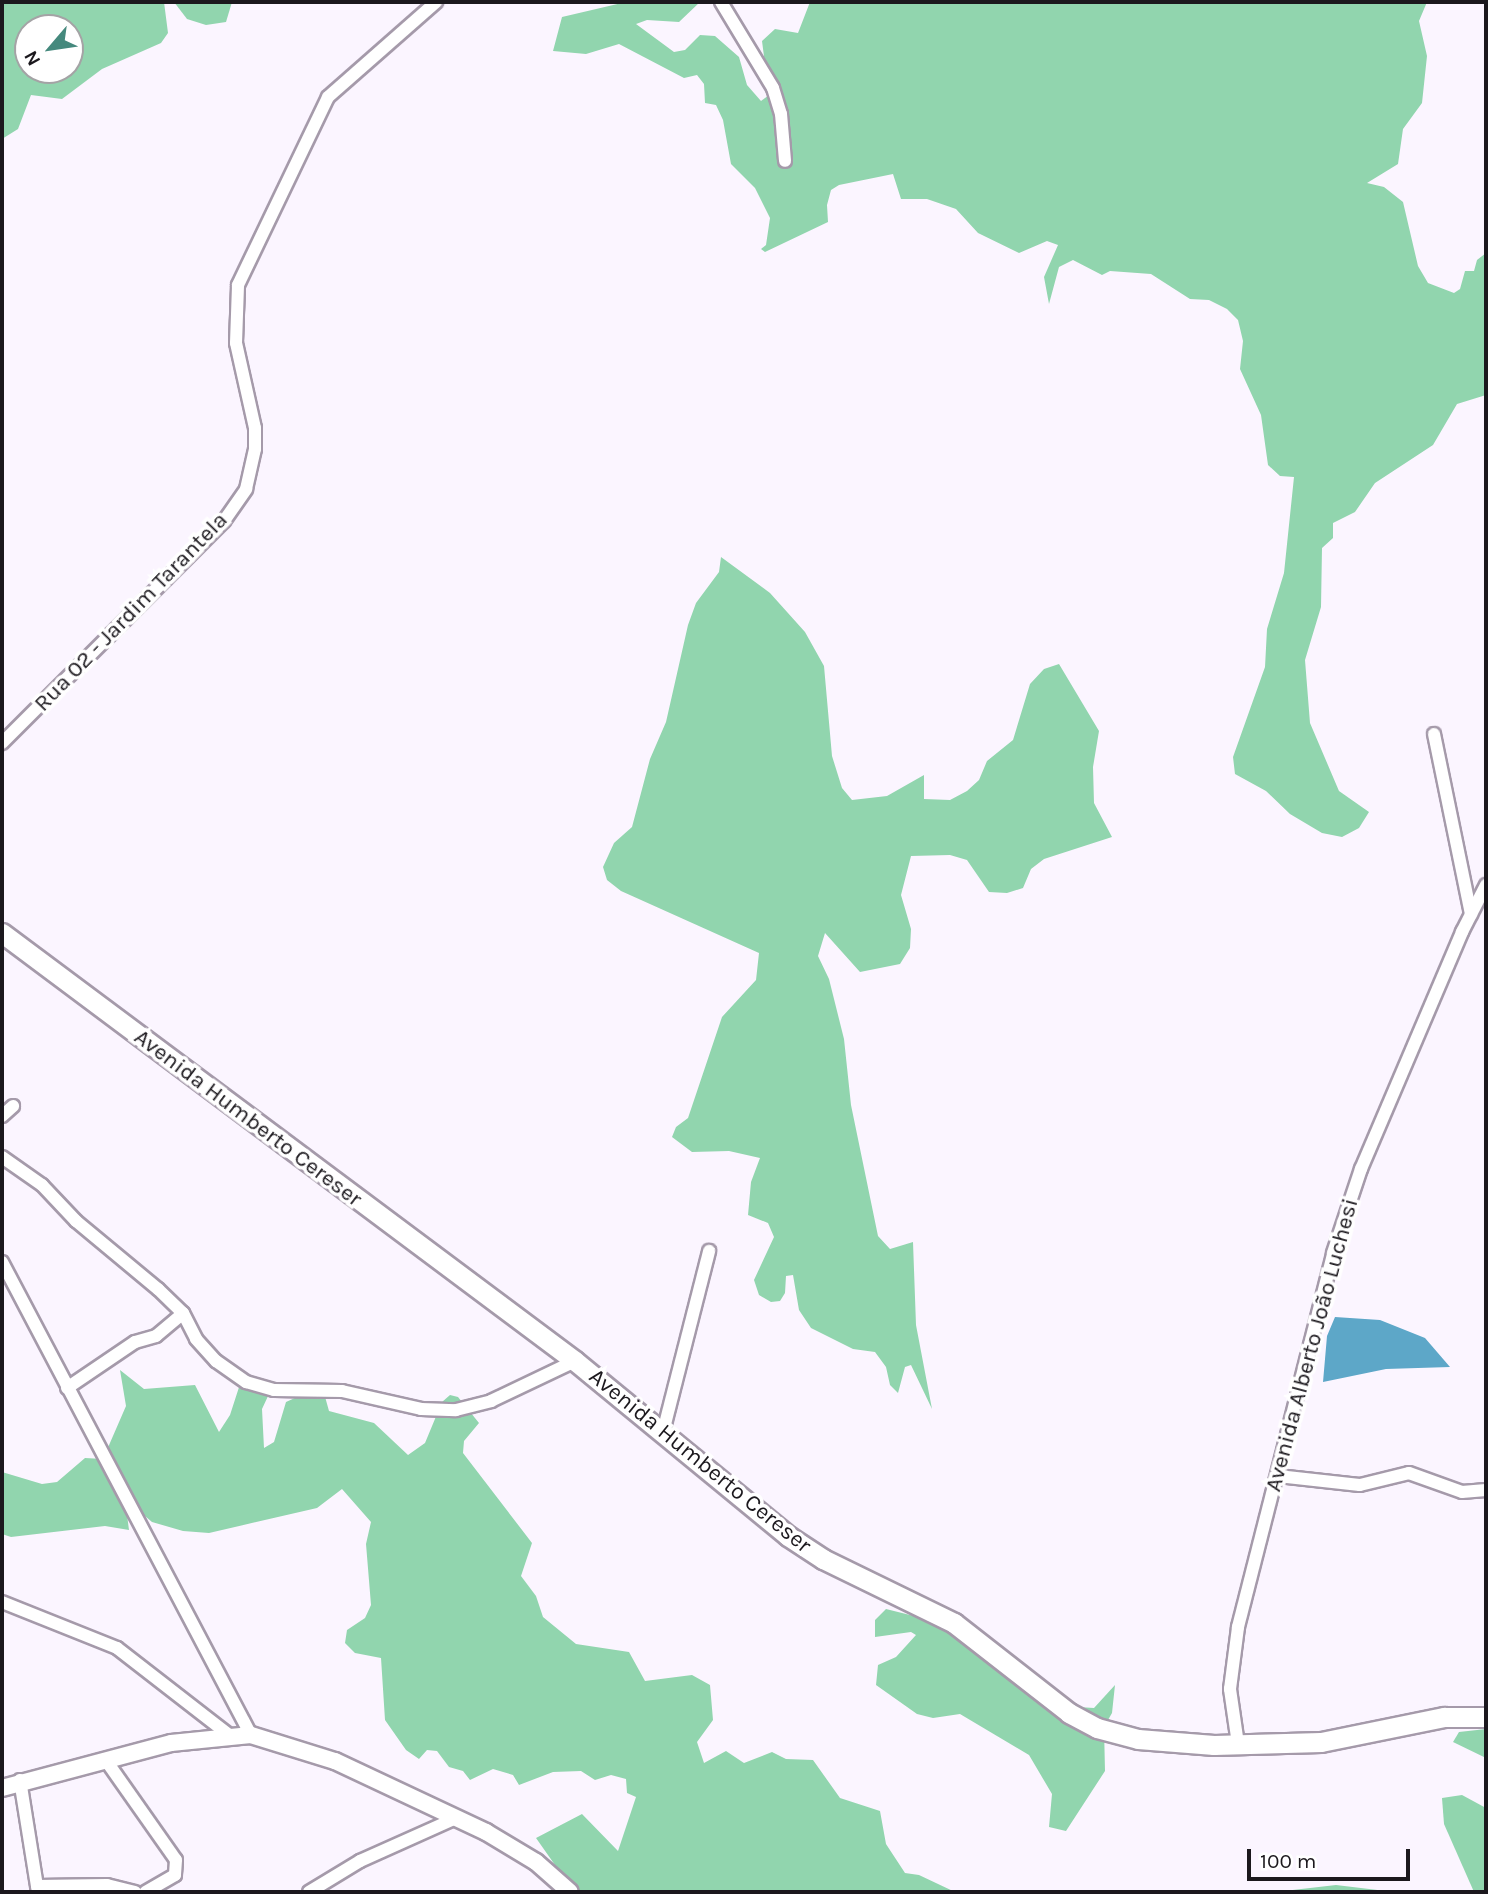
<!DOCTYPE html>
<html>
<head>
<meta charset="utf-8">
<style>
  body { margin:0 }
  #map { position:relative; width:1488px; height:1894px; overflow:hidden; background:#fbf5ff; font-family:Karla,sans-serif }
  div>[style] { position:absolute }
  [style*='--x'] { left:calc(var(--x)*1px); top:calc(var(--y)*1px); width:calc(var(--w)*1px); rotate:calc(var(--a)*1deg) }
  .forest>* { inset:0; background:#91d5ae }
  .water>* { inset:0; background:#5da7c8 }
  .roads { filter:drop-shadow(2px 0 #a59aaa) drop-shadow(-2px 0 #a59aaa) drop-shadow(0 2px #a59aaa) drop-shadow(0 -2px #a59aaa) }
  .minor>* { height:12px; margin:-6px; padding:0 6px; transform-origin:6px; border-radius:6px; background:#fff }
  .tertiary>* { height:16px; margin:-8px; padding:0 8px; transform-origin:8px; border-radius:8px; background:#fff }
  .primary>* { height:19px; margin:-9.5px; padding:0 9.5px; transform-origin:9.5px; border-radius:9.5px; background:#fff }
  span { translate:-50% -50%; white-space:nowrap; text-align:center; line-height:1.15; -webkit-text-stroke:7px #fff; paint-order:stroke }
  .street-label { font-size:23px; color:#1b181d }
  .frame { position:absolute; inset:0; border:4px solid #1b181d; pointer-events:none }
  .north { position:absolute; left:14px; top:14px; width:70px; height:70px; box-sizing:border-box; background:#fff; border:2px solid #a4a3a5; border-radius:50%; rotate:241deg; font-size:19px; font-weight:700; line-height:28px; text-align:center; color:#1b181d }
  .north::after { content:''; display:block; margin:auto; width:24px; height:32px; background:#45897d; clip-path:polygon(50% 0,100% 100%,50% 72%,0 100%) }
  .scale { position:absolute; left:1247px; top:1849px; width:163px; height:32px; box-sizing:border-box; border:4px solid #1b181d; border-top:0; padding-left:9px; font-size:21px; line-height:24px; white-space:nowrap; color:#1b181d; -webkit-text-stroke:5px #fff; paint-order:stroke }
</style>
</head>
<body>
<div id="map">
  <div class="forest">
    <div style="clip-path:polygon(evenodd,2px 2px,164px 2px,168px 33px,161px 43px,102px 69px,62px 99px,31px 95px,18px 129px,2px 139px,2px 2px,28px 28px,70px 28px,70px 70px,28px 70px,28px 28px)"></div>
    <div style="clip-path:polygon(174px 2px,232px 2px,226px 22px,206px 25px,187px 19px)"></div>
    <div style="clip-path:polygon(626px 2px,700px 2px,679px 22px,647px 20px,636px 24px,674px 52px,685px 50px,700px 35px,715px 36px,739px 57px,747px 85px,761px 101px,769px 95px,762px 41px,775px 29px,798px 33px,810px 2px,1427px 2px,1419px 21px,1427px 56px,1422px 103px,1403px 129px,1398px 164px,1367px 183px,1384px 187px,1403px 202px,1418px 266px,1428px 283px,1454px 293px,1460px 289px,1465px 271px,1474px 271px,1477px 260px,1486px 253px,1486px 395px,1457px 404px,1433px 445px,1375px 483px,1355px 512px,1333px 523px,1333px 538px,1322px 548px,1321px 607px,1305px 660px,1310px 723px,1339px 791px,1369px 812px,1359px 828px,1342px 837px,1322px 833px,1290px 814px,1266px 791px,1235px 774px,1233px 757px,1265px 667px,1267px 629px,1284px 573px,1294px 477px,1280px 476px,1268px 465px,1261px 415px,1240px 369px,1243px 341px,1238px 320px,1227px 309px,1209px 300px,1190px 299px,1151px 274px,1110px 271px,1102px 275px,1073px 260px,1059px 267px,1049px 304px,1044px 277px,1058px 245px,1047px 241px,1019px 253px,978px 233px,956px 209px,927px 199px,901px 199px,893px 174px,839px 185px,831px 190px,827px 205px,828px 222px,765px 252px,761px 249px,766px 245px,770px 218px,755px 188px,731px 164px,723px 120px,716px 105px,705px 103px,704px 84px,697px 75px,684px 78px,619px 44px,586px 54px,553px 51px,562px 17px)"></div>
    <div style="clip-path:polygon(721px 557px,770px 593px,805px 632px,824px 666px,832px 756px,842px 788px,852px 800px,887px 796px,924px 775px,924px 799px,950px 800px,967px 791px,979px 780px,987px 761px,1013px 740px,1030px 684px,1044px 669px,1059px 664px,1099px 731px,1093px 767px,1094px 803px,1112px 837px,1044px 859px,1031px 869px,1023px 888px,1007px 893px,989px 892px,967px 860px,950px 855px,911px 856px,901px 895px,911px 929px,910px 948px,900px 964px,860px 972px,825px 933px,818px 956px,829px 979px,844px 1039px,851px 1105px,878px 1236px,890px 1249px,913px 1242px,916px 1325px,932px 1409px,911px 1365px,905px 1367px,898px 1393px,890px 1385px,886px 1367px,875px 1352px,853px 1349px,811px 1328px,799px 1310px,793px 1275px,786px 1276px,785px 1293px,780px 1301px,771px 1302px,759px 1295px,754px 1280px,774px 1237px,768px 1223px,748px 1215px,751px 1182px,760px 1158px,729px 1151px,692px 1152px,672px 1137px,676px 1127px,688px 1118px,722px 1017px,756px 980px,759px 953px,621px 891px,607px 880px,603px 867px,614px 843px,632px 827px,650px 759px,666px 722px,688px 625px,696px 603px,719px 572px)"></div>
    <div style="clip-path:polygon(120px 1370px,144px 1389px,195px 1385px,219px 1432px,230px 1415px,241px 1381px,248px 1375px,255px 1377px,269px 1394px,262px 1409px,264px 1448px,274px 1442px,286px 1402px,308px 1392px,324px 1393px,329px 1411px,374px 1423px,408px 1455px,425px 1443px,442px 1402px,450px 1395px,458px 1397px,479px 1423px,464px 1441px,463px 1453px,532px 1543px,521px 1576px,536px 1596px,543px 1617px,576px 1644px,629px 1652px,645px 1681px,692px 1675px,710px 1685px,713px 1720px,697px 1742px,704px 1763px,726px 1751px,744px 1763px,772px 1752px,786px 1759px,813px 1760px,840px 1798px,880px 1811px,886px 1844px,905px 1873px,919px 1875px,955px 1892px,574px 1892px,536px 1838px,582px 1814px,618px 1851px,636px 1797px,627px 1793px,626px 1779px,611px 1775px,595px 1780px,581px 1771px,553px 1772px,519px 1785px,513px 1775px,493px 1769px,470px 1780px,463px 1771px,449px 1767px,437px 1751px,427px 1750px,419px 1759px,406px 1750px,385px 1720px,381px 1658px,355px 1653px,345px 1643px,347px 1630px,365px 1618px,371px 1605px,366px 1544px,371px 1522px,342px 1489px,317px 1508px,209px 1533px,183px 1531px,152px 1522px,125px 1499px,129px 1530px,105px 1526px,11px 1537px,2px 1534px,2px 1472px,42px 1484px,57px 1482px,85px 1458px,103px 1459px,126px 1406px)"></div>
    <div style="clip-path:polygon(886px 1609px,938px 1622px,1062px 1706px,1094px 1708px,1115px 1685px,1112px 1713px,1104px 1727px,1105px 1771px,1066px 1831px,1049px 1827px,1052px 1794px,1029px 1755px,960px 1714px,933px 1718px,917px 1714px,876px 1685px,878px 1665px,896px 1657px,916px 1635px,911px 1632px,875px 1637px,875px 1620px)"></div>
    <div style="clip-path:polygon(1486px 1729px,1486px 1758px,1453px 1742px,1459px 1732px)"></div>
    <div style="clip-path:polygon(1462px 1795px,1486px 1808px,1486px 1892px,1474px 1892px,1444px 1824px,1442px 1798px)"></div>
    <div style="clip-path:polygon(1336px 1885px,1394px 1892px,1278px 1892px,1284px 1891px)"></div>
  </div>
  <div class="water">
    <div style="clip-path:polygon(1335px 1317px,1380px 1320px,1425px 1338px,1450px 1367px,1386px 1369px,1323px 1382px,1327px 1336px)"></div>
  </div>
  <div class="roads">
    <div class="minor">
      <div style="--x:721;--y:2;--w:100;--a:58.8"></div>
      <div style="--x:773;--y:88;--w:27;--a:73"></div>
      <div style="--x:781;--y:114;--w:47;--a:85.1"></div>
      <div style="--x:1434;--y:734;--w:184;--a:78.4"></div>
      <div style="--x:2;--y:743;--w:314;--a:-45"></div>
      <div style="--x:224;--y:521;--w:39;--a:-55"></div>
      <div style="--x:246;--y:489;--w:41;--a:-77.3"></div>
      <div style="--x:255;--y:449;--w:21;--a:-90"></div>
      <div style="--x:255;--y:428;--w:87;--a:-102.6"></div>
      <div style="--x:236;--y:343;--w:58;--a:-88"></div>
      <div style="--x:238;--y:285;--w:208;--a:-64.4"></div>
      <div style="--x:328;--y:97;--w:144;--a:-41.3"></div>
      <div style="--x:2;--y:1116;--w:15;--a:-42"></div>
      <div style="--x:2;--y:1157;--w:49;--a:35"></div>
      <div style="--x:42;--y:1185;--w:50;--a:46.6"></div>
      <div style="--x:76;--y:1221;--w:107;--a:39.7"></div>
      <div style="--x:158;--y:1289;--w:35;--a:44"></div>
      <div style="--x:183;--y:1313;--w:29;--a:63"></div>
      <div style="--x:196;--y:1339;--w:30;--a:48"></div>
      <div style="--x:216;--y:1361;--w:37;--a:35"></div>
      <div style="--x:246;--y:1382;--w:29;--a:16"></div>
      <div style="--x:274;--y:1390;--w:68;--a:0.8"></div>
      <div style="--x:342;--y:1391;--w:81;--a:12.8"></div>
      <div style="--x:421;--y:1409;--w:35;--a:2"></div>
      <div style="--x:456;--y:1410;--w:36;--a:-14"></div>
      <div style="--x:491;--y:1401;--w:93;--a:-25.5"></div>
      <div style="--x:2;--y:1262;--w:535;--a:62.24"></div>
      <div style="--x:67;--y:1388;--w:82;--a:-34.1"></div>
      <div style="--x:135;--y:1342;--w:22;--a:-16"></div>
      <div style="--x:156;--y:1336;--w:35;--a:-40"></div>
      <div style="--x:663;--y:1432;--w:187;--a:-75.7"></div>
      <div style="--x:1278;--y:1476;--w:82;--a:6.3"></div>
      <div style="--x:1360;--y:1485;--w:50;--a:-13.8"></div>
      <div style="--x:1409;--y:1473;--w:56;--a:19.7"></div>
      <div style="--x:1462;--y:1492;--w:24;--a:-5"></div>
      <div style="--x:2;--y:1602;--w:124;--a:21.8"></div>
      <div style="--x:117;--y:1648;--w:142;--a:37.8"></div>
      <div style="--x:1238;--y:1744;--w:56;--a:-98.3"></div>
      <div style="--x:1230;--y:1689;--w:63;--a:-82.6"></div>
      <div style="--x:1238;--y:1627;--w:386;--a:-75.7"></div>
      <div style="--x:1333;--y:1253;--w:89;--a:-71.6"></div>
      <div style="--x:1361;--y:1169;--w:258;--a:-66.9"></div>
      <div style="--x:1462;--y:932;--w:53;--a:-62.9"></div>
      <div style="--x:105;--y:1759;--w:123;--a:54.9"></div>
      <div style="--x:176;--y:1860;--w:15;--a:94"></div>
      <div style="--x:175;--y:1875;--w:34;--a:150"></div>
      <div style="--x:20;--y:1780;--w:113;--a:80.9"></div>
      <div style="--x:37;--y:1886;--w:70;--a:-0.8"></div>
      <div style="--x:107;--y:1885;--w:29;--a:14"></div>
      <div style="--x:309;--y:1892;--w:60;--a:-31.3"></div>
      <div style="--x:360;--y:1861;--w:105;--a:-24.1"></div>
    </div>
    <div class="tertiary">
      <div style="--x:2;--y:1788;--w:175;--a:-14.9"></div>
      <div style="--x:171;--y:1743;--w:80;--a:-5.7"></div>
      <div style="--x:251;--y:1735;--w:88;--a:17.2"></div>
      <div style="--x:335;--y:1761;--w:167;--a:25.2"></div>
      <div style="--x:486;--y:1832;--w:58;--a:31"></div>
      <div style="--x:536;--y:1862;--w:45;--a:41.4"></div>
    </div>
    <div class="primary">
      <div style="--x:2;--y:933;--w:715;--a:36.76"></div>
      <div style="--x:575;--y:1361;--w:276;--a:39.4"></div>
      <div style="--x:788;--y:1536;--w:42;--a:33.3"></div>
      <div style="--x:823;--y:1559;--w:146;--a:26"></div>
      <div style="--x:954;--y:1623;--w:146;--a:38"></div>
      <div style="--x:1069;--y:1713;--w:32;--a:28"></div>
      <div style="--x:1097;--y:1728;--w:42;--a:15"></div>
      <div style="--x:1138;--y:1739;--w:76;--a:4.5"></div>
      <div style="--x:1214;--y:1745;--w:107;--a:-1.6"></div>
      <div style="--x:1321;--y:1742;--w:126;--a:-11.5"></div>
      <div style="--x:1444;--y:1717;--w:42;--a:0"></div>
    </div>
  </div>
  <div class="street-label">
    <span style="left:131px;top:612px;rotate:-46deg">Rua 02 - Jardim Tarantela</span>
    <span style="left:248px;top:1118px;rotate:37deg">Avenida Humberto Cereser</span>
    <span style="left:1312px;top:1345px;rotate:-75deg">Avenida Alberto João Luchesi</span>
    <span style="left:700px;top:1461px;rotate:39deg">Avenida Humberto Cereser</span>
  </div>
  <div class="frame"></div>
  <div class="north">N</div>
  <div class="scale">100 m</div>
</div>
</body>
</html>
